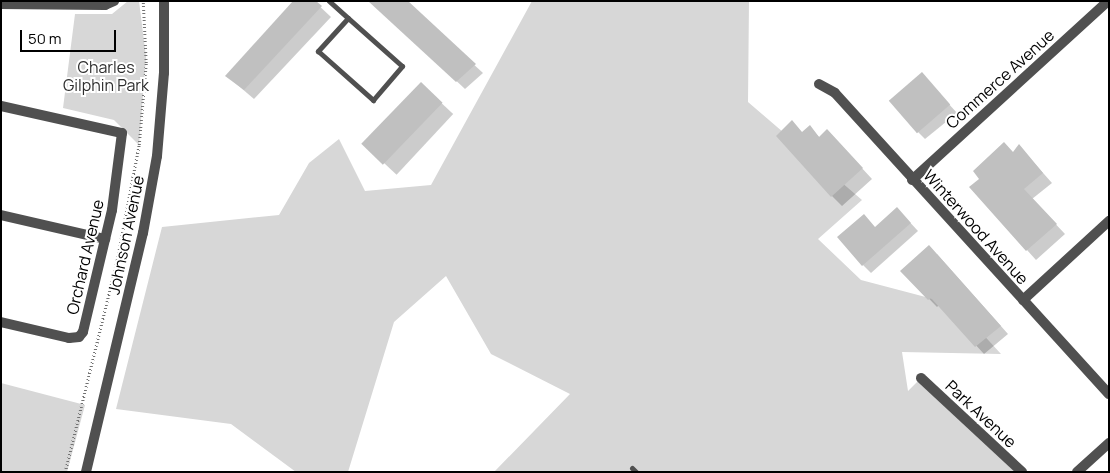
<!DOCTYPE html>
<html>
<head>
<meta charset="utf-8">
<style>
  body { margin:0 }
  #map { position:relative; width:1110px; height:473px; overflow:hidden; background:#fff; font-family:Manrope,sans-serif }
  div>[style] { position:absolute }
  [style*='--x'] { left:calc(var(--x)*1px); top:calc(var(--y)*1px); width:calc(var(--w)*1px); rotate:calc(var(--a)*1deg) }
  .green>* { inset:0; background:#d7d7d7 }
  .shadow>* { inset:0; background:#0003; transform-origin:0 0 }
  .building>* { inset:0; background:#c0c0c0; transform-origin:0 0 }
  .path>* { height:2.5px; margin-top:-1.25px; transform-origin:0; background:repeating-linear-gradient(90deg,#727272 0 1px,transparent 0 3.5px) }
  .service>* { height:5px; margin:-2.5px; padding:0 2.5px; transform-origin:2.5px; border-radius:2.5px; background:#505050 }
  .minor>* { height:10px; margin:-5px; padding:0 5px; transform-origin:5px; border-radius:5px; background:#505050 }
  span { translate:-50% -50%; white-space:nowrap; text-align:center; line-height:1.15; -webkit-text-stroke:4px #fff; paint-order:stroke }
  .park-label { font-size:16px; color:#2e2e2e }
  .street-label { font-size:16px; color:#000 }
  .frame { position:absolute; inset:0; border:2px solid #000; pointer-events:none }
  .scale { position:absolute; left:20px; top:30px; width:96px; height:22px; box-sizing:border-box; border:2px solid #000; border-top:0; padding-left:6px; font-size:15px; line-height:18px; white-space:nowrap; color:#000; -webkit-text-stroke:4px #fff; paint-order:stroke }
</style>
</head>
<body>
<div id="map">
  <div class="green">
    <div style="clip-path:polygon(128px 1px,139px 1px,146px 57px,139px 145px,114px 120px,63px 108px,75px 14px,112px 14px)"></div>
    <div style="clip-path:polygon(532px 1px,749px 1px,748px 102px,862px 200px,818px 239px,861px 280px,956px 305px,1001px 354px,902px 352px,908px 391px,921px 378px,1022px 472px,494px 472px,570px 394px,491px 354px,446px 276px,394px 322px,348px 472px,296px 472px,231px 424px,116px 409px,162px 227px,279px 215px,309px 163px,339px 139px,365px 191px,431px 185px)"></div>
    <div style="clip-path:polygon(1px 383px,85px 405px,67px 472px,1px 472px)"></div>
  </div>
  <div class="shadow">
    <div style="clip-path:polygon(314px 1px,331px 17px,254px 99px,227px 76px)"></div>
    <div style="clip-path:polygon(371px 1px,405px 1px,483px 73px,465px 89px)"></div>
    <div style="clip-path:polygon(929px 82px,957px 113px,925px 139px,918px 132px)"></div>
    <div style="left:421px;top:84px;width:44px;height:83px;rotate:43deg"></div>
    <div style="clip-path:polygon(810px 127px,820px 138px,837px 141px,872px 179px,842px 206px,832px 196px,802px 133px)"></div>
    <div style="clip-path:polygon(1013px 153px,1028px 156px,1052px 183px,1032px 199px,1065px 234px,1036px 260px,1027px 250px)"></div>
    <div style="clip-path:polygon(905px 217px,918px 231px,871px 273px,863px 265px,875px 228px)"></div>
    <div style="clip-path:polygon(937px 254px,1008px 334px,984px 354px,939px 305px,937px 307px,902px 271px)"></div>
  </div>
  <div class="building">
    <div style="clip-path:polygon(293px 1px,316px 1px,322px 6px,244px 90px,225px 76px)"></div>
    <div style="clip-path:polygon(368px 1px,408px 1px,476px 64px,456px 82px)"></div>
    <div style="left:922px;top:72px;width:43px;height:44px;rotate:49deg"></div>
    <div style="left:421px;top:82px;width:30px;height:86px;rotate:44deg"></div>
    <div style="clip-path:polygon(792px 120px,802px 132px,810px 125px,819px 137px,827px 129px,863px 168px,831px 197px,776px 136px)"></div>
    <div style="clip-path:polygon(1004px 142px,1013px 152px,1019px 144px,1043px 173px,1024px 189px,1057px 224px,1026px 251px,969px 187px,979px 179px,973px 171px)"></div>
    <div style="clip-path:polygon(897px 207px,911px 223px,862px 266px,837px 237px,864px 214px,875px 227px)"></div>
    <div style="clip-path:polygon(929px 245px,1001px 326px,975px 347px,931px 298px,928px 300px,900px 271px)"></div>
  </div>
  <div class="path">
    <div style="--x:65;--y:472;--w:218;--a:-76.2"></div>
    <div style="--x:117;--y:260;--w:117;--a:-79.2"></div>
    <div style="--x:139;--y:145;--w:82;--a:-85.1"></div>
    <div style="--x:146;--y:63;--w:62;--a:-92.8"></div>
  </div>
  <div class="service">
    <div style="--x:329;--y:1;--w:25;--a:42"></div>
    <div style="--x:348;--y:18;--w:45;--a:132.3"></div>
    <div style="--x:318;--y:51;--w:74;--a:41.7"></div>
    <div style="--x:373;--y:100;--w:45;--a:-49.5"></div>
    <div style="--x:402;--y:66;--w:72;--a:-138.4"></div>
    <div style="--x:632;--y:468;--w:6;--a:45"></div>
  </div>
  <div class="minor">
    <div style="--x:1;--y:4;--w:104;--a:0.6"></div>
    <div style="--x:105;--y:5;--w:10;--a:-24"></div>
    <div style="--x:819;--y:84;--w:18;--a:29"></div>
    <div style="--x:835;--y:93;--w:407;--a:47.7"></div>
    <div style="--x:1;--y:106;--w:124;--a:12.6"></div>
    <div style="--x:122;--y:133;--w:78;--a:97.4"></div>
    <div style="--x:112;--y:210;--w:125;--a:103.4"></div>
    <div style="--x:83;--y:332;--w:6;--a:129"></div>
    <div style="--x:79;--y:337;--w:10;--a:174"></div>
    <div style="--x:69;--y:338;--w:70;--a:-166.8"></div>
    <div style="--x:912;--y:180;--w:265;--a:-42.4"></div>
    <div style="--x:1;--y:215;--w:107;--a:13"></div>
    <div style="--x:1023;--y:300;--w:117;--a:-42.6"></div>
    <div style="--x:921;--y:378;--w:138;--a:42.9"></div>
    <div style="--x:86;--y:472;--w:246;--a:-76.6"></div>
    <div style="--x:143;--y:233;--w:78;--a:-79.7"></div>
    <div style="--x:157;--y:156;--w:83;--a:-85.2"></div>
    <div style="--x:164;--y:73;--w:72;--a:-90"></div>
    <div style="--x:1077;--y:472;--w:43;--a:-42.2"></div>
  </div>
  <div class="park-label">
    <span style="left:106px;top:76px">Charles<br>Gilphin Park</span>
  </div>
  <div class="street-label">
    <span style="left:1000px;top:79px;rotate:-42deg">Commerce Avenue</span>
    <span style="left:976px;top:227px;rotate:48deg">Winterwood Avenue</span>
    <span style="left:126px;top:235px;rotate:-78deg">Johnson Avenue</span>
    <span style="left:85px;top:257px;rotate:-77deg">Orchard Avenue</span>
    <span style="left:981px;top:414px;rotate:43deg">Park Avenue</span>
  </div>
  <div class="frame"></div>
  <div class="scale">50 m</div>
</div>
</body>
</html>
